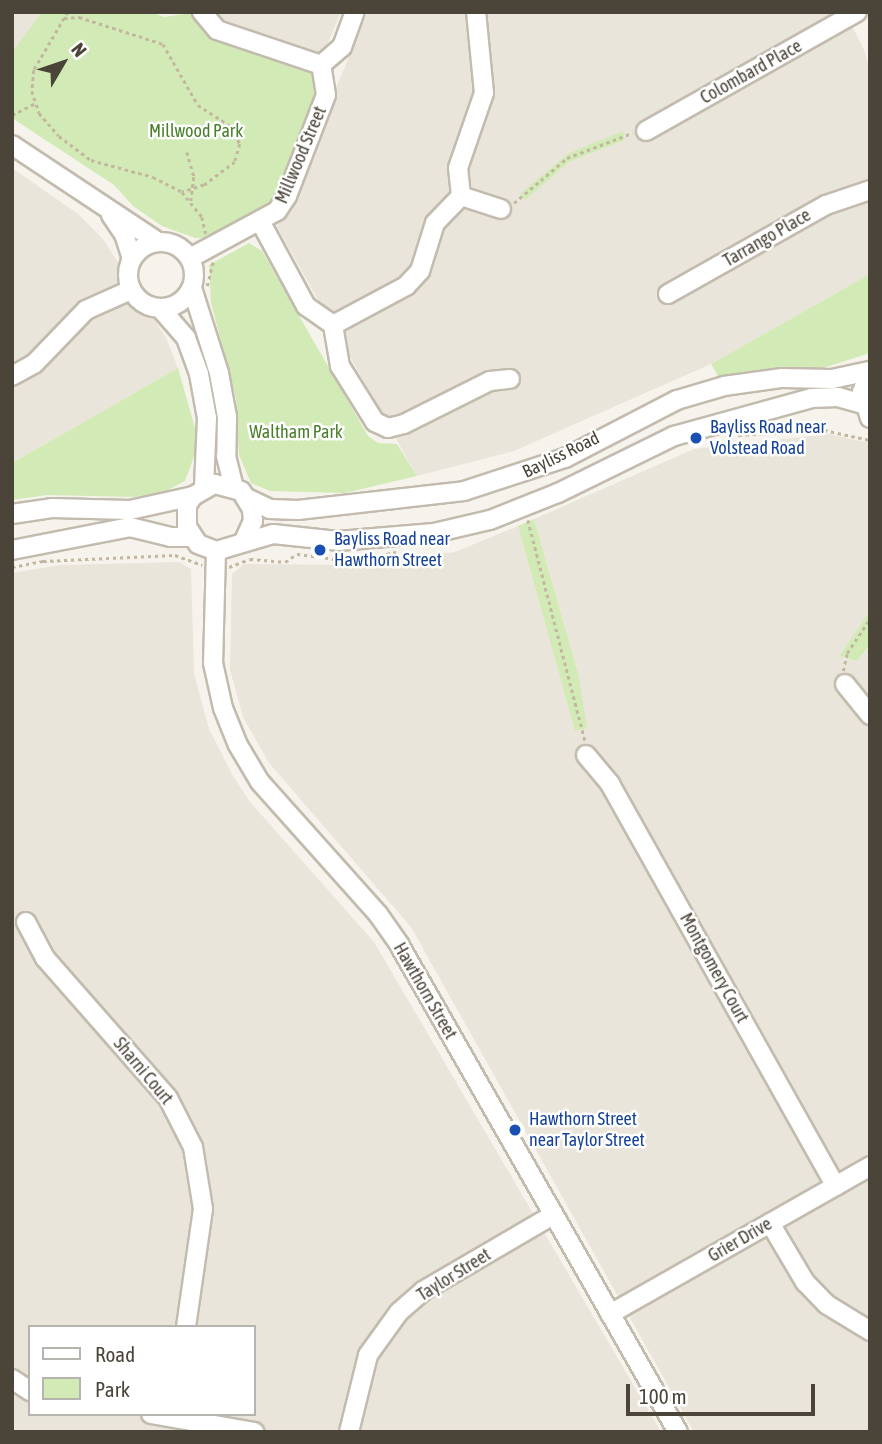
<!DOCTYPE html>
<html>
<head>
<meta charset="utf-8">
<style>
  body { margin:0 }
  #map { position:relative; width:882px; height:1444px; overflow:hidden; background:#f6f3ec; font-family:"Asap Condensed",sans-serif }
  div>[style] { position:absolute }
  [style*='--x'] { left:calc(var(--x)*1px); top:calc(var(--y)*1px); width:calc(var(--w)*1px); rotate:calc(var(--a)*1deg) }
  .residential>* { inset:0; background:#eae5da }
  .green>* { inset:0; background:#d2eab5 }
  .path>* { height:2.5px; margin-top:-1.25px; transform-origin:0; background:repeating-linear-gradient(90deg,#c4b79f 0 3.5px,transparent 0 7px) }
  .roads { filter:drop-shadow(2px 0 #c2bbae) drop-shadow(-2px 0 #c2bbae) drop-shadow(0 2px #c2bbae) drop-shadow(0 -2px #c2bbae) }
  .minor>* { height:18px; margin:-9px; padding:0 9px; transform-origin:9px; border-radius:9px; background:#fff }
  .minor>.ring { margin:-9px; padding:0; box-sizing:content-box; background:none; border:18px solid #fff; border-radius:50% }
  .dots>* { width:19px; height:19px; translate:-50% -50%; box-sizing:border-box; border:4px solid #fff; border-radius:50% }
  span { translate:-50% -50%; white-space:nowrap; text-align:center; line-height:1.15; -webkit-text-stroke:5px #fff; paint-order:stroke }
  .street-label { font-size:18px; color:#4b4439 }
  .park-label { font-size:18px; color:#4a7f2a }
  .transit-label { font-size:18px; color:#164399 }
  .left { translate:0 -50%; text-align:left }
  .frame { position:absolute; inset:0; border:14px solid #4b4439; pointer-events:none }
  .legend { position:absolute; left:28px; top:1325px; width:228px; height:91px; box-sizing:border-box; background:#fff; border:2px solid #b7b4b0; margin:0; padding:9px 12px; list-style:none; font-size:21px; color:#4b4439 }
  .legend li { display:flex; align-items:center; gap:14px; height:35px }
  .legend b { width:35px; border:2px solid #b7b4b0 }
  .north { position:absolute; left:28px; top:28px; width:70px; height:70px; -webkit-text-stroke:5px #fff; paint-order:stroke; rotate:51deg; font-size:19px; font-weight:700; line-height:28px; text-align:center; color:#4b4439 }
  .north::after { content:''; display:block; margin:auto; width:24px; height:32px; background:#4b4439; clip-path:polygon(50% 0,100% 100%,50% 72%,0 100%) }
  .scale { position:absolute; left:626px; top:1384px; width:189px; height:32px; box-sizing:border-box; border:4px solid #4b4439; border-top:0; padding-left:9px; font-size:21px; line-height:24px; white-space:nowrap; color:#4b4439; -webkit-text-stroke:5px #fff; paint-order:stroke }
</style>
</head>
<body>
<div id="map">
  <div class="residential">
    <div style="clip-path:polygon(12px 12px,42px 12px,12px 52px)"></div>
    <div style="clip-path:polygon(203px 12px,341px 12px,325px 50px,314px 54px)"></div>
    <div style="clip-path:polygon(evenodd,368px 12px,845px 12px,865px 52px,870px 74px,870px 274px,711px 364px,514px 451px,417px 476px,277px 227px,368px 12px,623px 132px,625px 140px,569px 162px,569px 153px,623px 132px)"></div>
    <div style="clip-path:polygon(12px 168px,78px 214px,103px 239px,166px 338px,178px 368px,12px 463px)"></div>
    <div style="clip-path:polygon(828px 434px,870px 443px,870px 611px,839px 656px,857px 661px,870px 646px,870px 1432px,694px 1432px,411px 927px,269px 763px,243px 717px,230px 670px,232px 574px,244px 564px,354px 565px,455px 552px,518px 526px,575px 730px,578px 673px,534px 519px,694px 449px)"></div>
    <div style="clip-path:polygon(evenodd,179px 562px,191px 569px,194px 674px,209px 729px,233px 776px,250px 802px,374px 942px,661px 1432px,12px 1432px,12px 573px,61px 565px,179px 562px,30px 1327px,254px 1327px,254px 1414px,30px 1414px,30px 1327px)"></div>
  </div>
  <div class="green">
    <div style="clip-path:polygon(42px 12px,151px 12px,164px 17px,192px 13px,314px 73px,319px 94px,275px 204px,211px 238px,195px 238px,162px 226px,133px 206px,114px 185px,12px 118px,12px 52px)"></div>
    <div style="clip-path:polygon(623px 131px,625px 140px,569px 162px,525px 200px,520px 194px,569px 153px)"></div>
    <div style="clip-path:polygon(249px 243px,262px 251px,368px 436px,378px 443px,397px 444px,417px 476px,345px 493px,270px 491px,251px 483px,239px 455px,236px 398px,211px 303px,209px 265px)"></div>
    <div style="clip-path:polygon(870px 274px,870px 353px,823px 368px,780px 368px,719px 378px,711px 364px)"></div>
    <div style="clip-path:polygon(178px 368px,195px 428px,196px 451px,185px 481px,166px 491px,135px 497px,47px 495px,12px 500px,12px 463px)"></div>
    <div style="clip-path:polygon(534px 519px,578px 673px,587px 728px,575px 731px,518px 526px)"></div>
    <div style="clip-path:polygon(870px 611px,869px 646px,857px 661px,839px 656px)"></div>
  </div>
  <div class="path">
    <div style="--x:68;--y:12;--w:67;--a:120.4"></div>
    <div style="--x:34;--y:70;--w:21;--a:95"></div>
    <div style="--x:32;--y:91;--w:23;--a:72"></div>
    <div style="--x:39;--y:113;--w:30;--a:49"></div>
    <div style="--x:59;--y:136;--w:40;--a:37"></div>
    <div style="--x:91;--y:160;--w:64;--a:15.3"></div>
    <div style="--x:153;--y:177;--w:33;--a:27"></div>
    <div style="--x:182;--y:192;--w:32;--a:51"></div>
    <div style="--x:202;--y:217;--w:17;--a:77"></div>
    <div style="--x:64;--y:18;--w:15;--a:-4"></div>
    <div style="--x:79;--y:17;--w:88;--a:17.8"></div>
    <div style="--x:163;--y:44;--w:70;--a:60.2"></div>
    <div style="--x:198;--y:105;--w:40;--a:32.9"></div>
    <div style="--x:232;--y:127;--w:19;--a:65"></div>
    <div style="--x:240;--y:144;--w:19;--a:106"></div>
    <div style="--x:235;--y:162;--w:39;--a:143"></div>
    <div style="--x:204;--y:185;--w:23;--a:162"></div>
    <div style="--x:12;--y:115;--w:25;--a:-27"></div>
    <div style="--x:187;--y:152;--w:26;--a:74"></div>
    <div style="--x:194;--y:177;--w:24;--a:97"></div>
    <div style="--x:514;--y:203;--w:70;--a:-40.3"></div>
    <div style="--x:567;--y:158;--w:70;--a:-21"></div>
    <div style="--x:207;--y:286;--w:25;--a:-76"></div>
    <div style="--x:738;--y:435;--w:86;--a:-3.3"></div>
    <div style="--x:824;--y:430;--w:47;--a:12.3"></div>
    <div style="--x:528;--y:520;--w:228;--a:75.5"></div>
    <div style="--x:12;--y:567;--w:32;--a:-11"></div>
    <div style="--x:43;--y:561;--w:132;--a:-2.6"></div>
    <div style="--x:175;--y:555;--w:29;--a:20"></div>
    <div style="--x:229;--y:567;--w:22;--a:-21"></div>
    <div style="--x:250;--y:559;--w:35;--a:5"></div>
    <div style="--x:285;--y:562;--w:14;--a:-34"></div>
    <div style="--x:297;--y:554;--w:55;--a:7.3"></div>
    <div style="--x:352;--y:561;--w:45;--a:-11.6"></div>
    <div style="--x:843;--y:671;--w:18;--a:-77"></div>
    <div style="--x:847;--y:653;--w:41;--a:-55.9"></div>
  </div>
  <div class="roads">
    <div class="minor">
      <div style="--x:202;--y:12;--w:23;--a:50"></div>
      <div style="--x:217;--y:30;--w:110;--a:18.6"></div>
      <div style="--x:321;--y:65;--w:28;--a:-41"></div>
      <div style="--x:342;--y:47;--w:37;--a:-70"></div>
      <div style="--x:646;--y:131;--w:242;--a:-29.4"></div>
      <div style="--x:12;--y:145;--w:175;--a:33.6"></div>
      <div style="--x:461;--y:196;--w:42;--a:18"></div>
      <div style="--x:111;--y:215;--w:23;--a:56"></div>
      <div style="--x:124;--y:234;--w:26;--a:72"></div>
      <div style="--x:260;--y:221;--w:97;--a:61.6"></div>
      <div style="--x:306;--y:306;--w:33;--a:35"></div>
      <div style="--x:333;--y:325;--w:42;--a:80.3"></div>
      <div style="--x:340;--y:366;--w:66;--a:58"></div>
      <div style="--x:375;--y:422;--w:14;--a:25"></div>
      <div style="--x:388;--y:428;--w:16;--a:-14"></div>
      <div style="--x:404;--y:424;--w:96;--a:-26.6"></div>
      <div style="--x:490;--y:381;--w:20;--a:-6"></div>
      <div class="ring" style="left:128px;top:242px;width:48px;height:48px"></div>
      <div style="--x:190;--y:258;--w:99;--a:-28.4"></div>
      <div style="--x:277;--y:211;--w:18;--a:-56"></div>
      <div style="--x:287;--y:196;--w:108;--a:-68.9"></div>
      <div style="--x:326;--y:95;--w:30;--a:-99"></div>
      <div style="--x:192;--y:288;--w:89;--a:72.4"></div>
      <div style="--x:219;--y:373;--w:45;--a:79.7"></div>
      <div style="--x:227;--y:417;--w:39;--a:91"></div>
      <div style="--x:226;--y:456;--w:32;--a:76"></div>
      <div style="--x:668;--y:294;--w:181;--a:-29.4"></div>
      <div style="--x:826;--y:205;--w:46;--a:-18.8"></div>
      <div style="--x:160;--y:308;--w:40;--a:49"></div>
      <div style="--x:186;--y:338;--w:38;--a:70"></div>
      <div style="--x:199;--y:374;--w:45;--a:79.7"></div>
      <div style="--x:207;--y:418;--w:69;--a:92.5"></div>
      <div style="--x:333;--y:325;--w:83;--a:-28.1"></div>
      <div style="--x:406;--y:286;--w:21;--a:-47"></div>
      <div style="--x:420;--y:271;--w:50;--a:-72.6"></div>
      <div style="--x:435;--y:223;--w:37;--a:-46"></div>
      <div style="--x:461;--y:196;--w:28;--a:-96"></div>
      <div style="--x:458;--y:168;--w:79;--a:-70.9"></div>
      <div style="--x:484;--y:93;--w:81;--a:-95.6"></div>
      <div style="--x:870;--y:373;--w:21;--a:113"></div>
      <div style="--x:862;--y:392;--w:27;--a:73"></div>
      <div style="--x:12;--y:376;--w:25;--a:-29"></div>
      <div style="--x:34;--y:364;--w:75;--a:-46.1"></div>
      <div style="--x:86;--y:310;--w:49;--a:-24"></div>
      <div style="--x:247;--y:498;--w:25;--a:26"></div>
      <div style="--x:270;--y:509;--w:28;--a:2"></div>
      <div style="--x:298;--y:510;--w:167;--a:-6.5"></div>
      <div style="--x:464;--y:491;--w:106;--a:-18.1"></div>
      <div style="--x:565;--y:458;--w:126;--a:-27.4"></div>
      <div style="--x:677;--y:400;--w:49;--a:-16.6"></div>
      <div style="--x:724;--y:386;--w:59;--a:-7.9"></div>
      <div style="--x:782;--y:378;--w:50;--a:1.1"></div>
      <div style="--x:832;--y:379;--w:39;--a:-12"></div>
      <div style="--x:12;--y:514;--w:40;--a:-8.5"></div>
      <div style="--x:52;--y:508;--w:78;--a:1.5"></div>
      <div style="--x:130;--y:510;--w:65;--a:-12.5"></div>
      <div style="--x:244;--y:541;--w:22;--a:-66"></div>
      <div style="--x:253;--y:521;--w:12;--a:-95"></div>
      <div style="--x:252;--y:509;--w:21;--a:-121"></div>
      <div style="--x:241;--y:491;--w:28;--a:-165"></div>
      <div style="--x:214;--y:484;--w:24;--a:150"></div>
      <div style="--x:193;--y:496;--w:11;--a:124"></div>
      <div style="--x:187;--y:505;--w:22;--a:90"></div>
      <div style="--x:187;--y:527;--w:20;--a:57"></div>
      <div style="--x:198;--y:544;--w:19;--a:21"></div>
      <div style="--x:216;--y:551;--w:59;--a:-16.6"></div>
      <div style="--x:273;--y:534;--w:65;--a:6.1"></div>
      <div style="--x:338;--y:541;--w:96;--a:-4.8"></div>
      <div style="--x:434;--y:533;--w:57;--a:-13.1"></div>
      <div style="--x:490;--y:520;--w:73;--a:-21.7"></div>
      <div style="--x:558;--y:493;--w:129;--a:-26.2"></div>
      <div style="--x:674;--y:436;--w:143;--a:-15.4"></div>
      <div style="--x:812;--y:398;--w:26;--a:-2"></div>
      <div style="--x:838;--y:397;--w:26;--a:16"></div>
      <div style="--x:12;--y:550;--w:120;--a:-11"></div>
      <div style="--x:130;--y:527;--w:42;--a:13.7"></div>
      <div style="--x:171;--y:537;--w:20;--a:0"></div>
      <div style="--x:216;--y:551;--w:112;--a:91.5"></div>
      <div style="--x:213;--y:663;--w:46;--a:77.5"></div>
      <div style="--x:223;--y:708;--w:40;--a:68"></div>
      <div style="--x:238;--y:745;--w:43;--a:59.3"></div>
      <div style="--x:260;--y:782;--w:177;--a:48.2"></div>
      <div style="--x:378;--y:914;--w:39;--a:55"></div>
      <div style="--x:400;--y:946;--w:560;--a:60.23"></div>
      <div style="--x:845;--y:684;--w:40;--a:51"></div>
      <div style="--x:586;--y:755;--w:38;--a:50"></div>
      <div style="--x:610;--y:784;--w:461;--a:60.7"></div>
      <div style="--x:26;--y:922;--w:41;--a:62.2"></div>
      <div style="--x:45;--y:958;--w:186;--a:48.7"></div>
      <div style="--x:168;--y:1098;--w:55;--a:63"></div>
      <div style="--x:193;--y:1147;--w:63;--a:80.8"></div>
      <div style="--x:203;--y:1209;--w:119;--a:98.2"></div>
      <div style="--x:770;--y:1223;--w:69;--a:59.3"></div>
      <div style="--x:805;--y:1282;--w:30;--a:46"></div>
      <div style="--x:826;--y:1304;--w:52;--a:31.5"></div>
      <div style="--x:610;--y:1314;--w:299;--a:-29.6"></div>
      <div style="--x:12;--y:1379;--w:22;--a:34"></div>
      <div style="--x:151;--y:1414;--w:105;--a:9.9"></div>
      <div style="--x:349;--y:1432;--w:79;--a:-76.1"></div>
      <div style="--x:368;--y:1355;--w:53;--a:-54.2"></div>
      <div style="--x:399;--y:1312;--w:32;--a:-41"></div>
      <div style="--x:423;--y:1291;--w:151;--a:-30.3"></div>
    </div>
  </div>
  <div class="dots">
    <div style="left:696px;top:438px;background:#1a4fb4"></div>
    <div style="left:320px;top:550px;background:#1a4fb4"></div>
    <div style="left:515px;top:1130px;background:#1a4fb4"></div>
  </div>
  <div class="street-label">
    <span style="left:751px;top:72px;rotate:-29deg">Colombard Place</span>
    <span style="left:301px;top:155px;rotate:-67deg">Millwood Street</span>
    <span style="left:767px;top:238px;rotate:-30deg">Tarrango Place</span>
    <span style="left:561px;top:455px;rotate:-26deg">Bayliss Road</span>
    <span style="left:714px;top:968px;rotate:61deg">Montgomery Court</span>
    <span style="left:425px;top:991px;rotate:60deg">Hawthorn Street</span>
    <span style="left:143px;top:1071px;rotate:50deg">Sharni Court</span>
    <span style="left:740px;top:1240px;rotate:-30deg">Grier Drive</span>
    <span style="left:454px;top:1275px;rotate:-32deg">Taylor Street</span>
  </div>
  <div class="park-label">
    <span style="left:196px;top:131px">Millwood Park</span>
    <span style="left:296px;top:432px">Waltham Park</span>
  </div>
  <div class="transit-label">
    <span class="left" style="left:710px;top:438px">Bayliss Road near<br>Volstead Road</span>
    <span class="left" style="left:334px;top:550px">Bayliss Road near<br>Hawthorn Street</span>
    <span class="left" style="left:529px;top:1130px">Hawthorn Street<br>near Taylor Street</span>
  </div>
  <div class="frame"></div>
  <ul class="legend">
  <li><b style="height:9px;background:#fff"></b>Road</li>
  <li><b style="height:19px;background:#d2eab5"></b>Park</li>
  </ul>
  <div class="north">N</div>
  <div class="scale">100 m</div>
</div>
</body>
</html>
